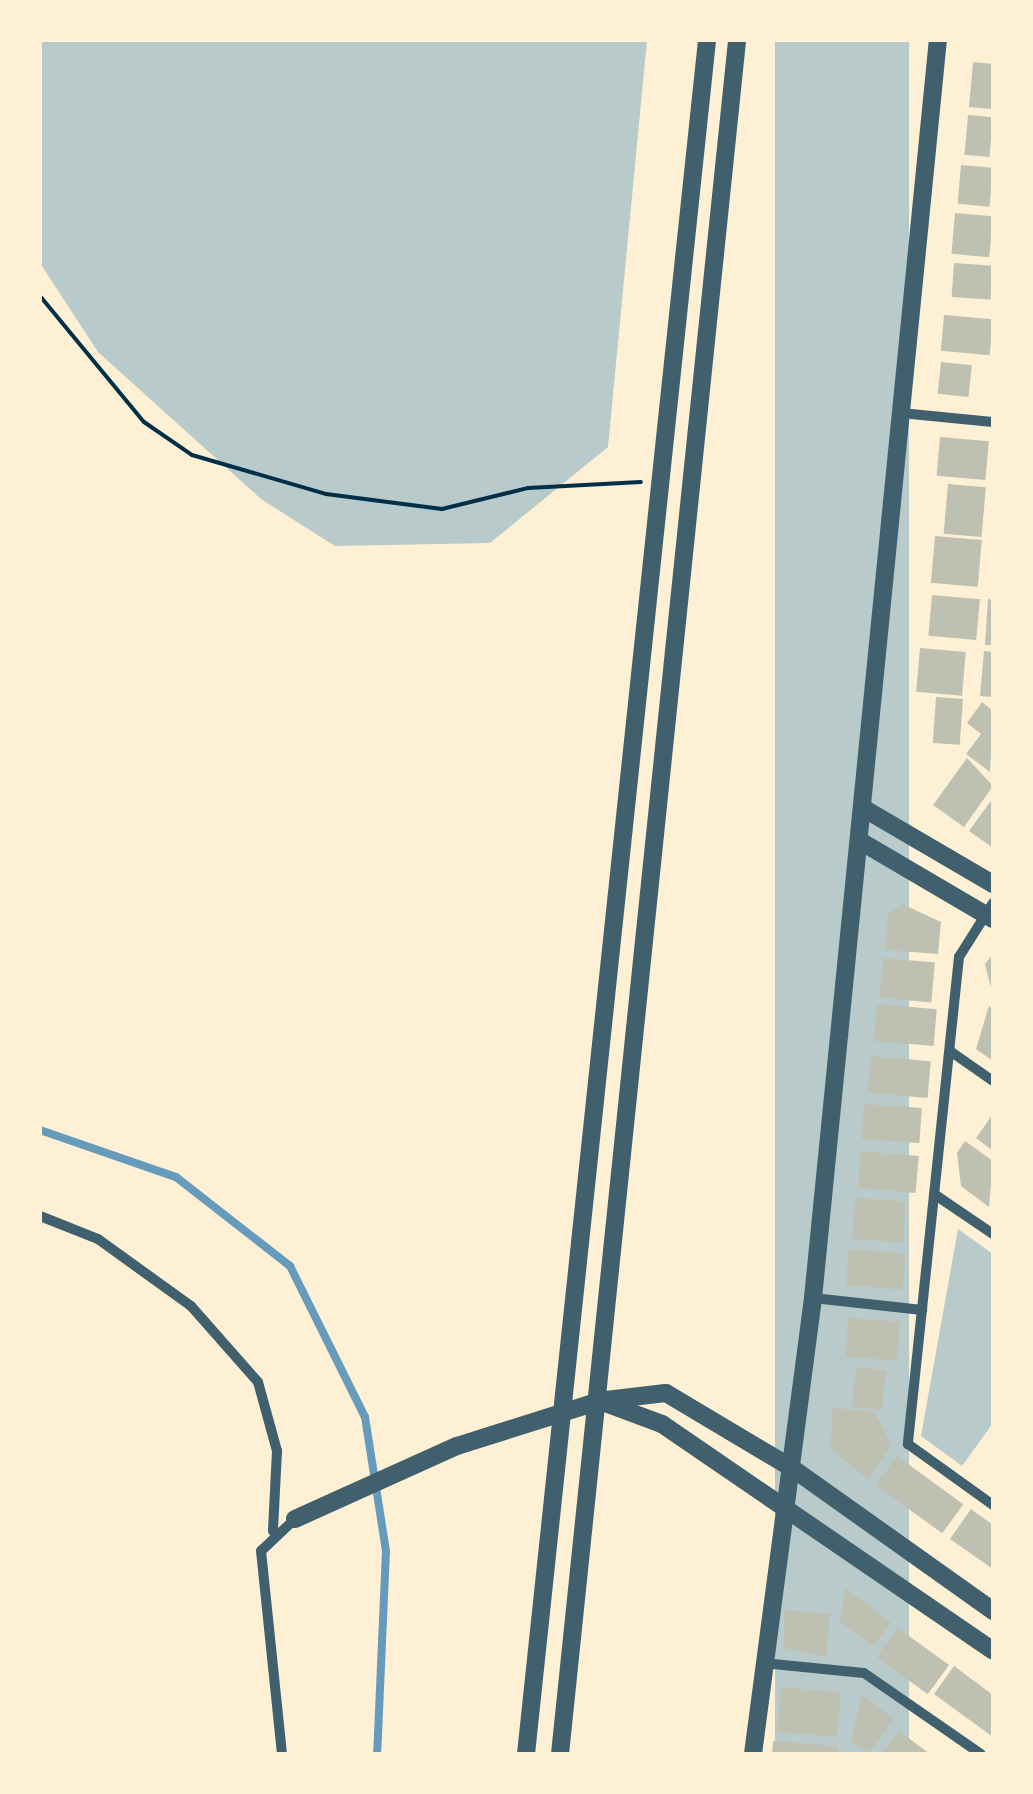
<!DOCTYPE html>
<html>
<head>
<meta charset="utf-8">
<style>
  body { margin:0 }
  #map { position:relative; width:1033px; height:1794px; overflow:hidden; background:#fdf0d5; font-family:"Varela Round",sans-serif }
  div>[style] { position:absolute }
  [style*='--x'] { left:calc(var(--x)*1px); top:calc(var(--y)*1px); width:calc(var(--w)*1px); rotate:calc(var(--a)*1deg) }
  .green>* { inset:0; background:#b9caca; transform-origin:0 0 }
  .stream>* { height:8px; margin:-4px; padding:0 4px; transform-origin:4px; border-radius:4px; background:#669bbc }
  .building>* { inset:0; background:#bec0b2; transform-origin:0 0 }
  .path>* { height:4px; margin:-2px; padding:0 2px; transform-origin:2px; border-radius:2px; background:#003049 }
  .minor>* { height:10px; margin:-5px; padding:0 5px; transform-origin:5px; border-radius:5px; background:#3f606c }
  .tertiary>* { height:18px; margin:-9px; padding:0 9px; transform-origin:9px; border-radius:9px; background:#3f606c }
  span { translate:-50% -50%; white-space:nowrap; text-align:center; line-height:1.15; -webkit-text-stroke:8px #fdf0d5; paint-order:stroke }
  .frame { position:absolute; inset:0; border:42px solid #fdf0d5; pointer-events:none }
</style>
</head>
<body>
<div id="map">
  <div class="green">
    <div style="clip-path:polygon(40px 40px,647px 40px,608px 447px,490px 543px,335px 546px,261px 499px,98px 352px,40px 263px)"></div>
    <div style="left:775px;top:40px;width:134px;height:1724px"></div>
    <div style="clip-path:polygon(958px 1229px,993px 1254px,993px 1423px,962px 1466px,921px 1436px)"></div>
  </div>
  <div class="stream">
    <div style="--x:40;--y:1130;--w:144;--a:19.1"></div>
    <div style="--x:176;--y:1177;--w:145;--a:38"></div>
    <div style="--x:290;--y:1266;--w:169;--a:63.6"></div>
    <div style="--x:365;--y:1417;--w:136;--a:81.1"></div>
    <div style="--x:386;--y:1551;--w:203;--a:92.5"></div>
  </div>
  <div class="building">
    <div style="clip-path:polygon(973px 62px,993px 64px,993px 109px,969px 107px)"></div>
    <div style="left:968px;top:115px;width:25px;height:40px;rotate:5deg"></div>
    <div style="left:961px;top:165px;width:32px;height:39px;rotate:5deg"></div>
    <div style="left:955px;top:213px;width:38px;height:41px;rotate:5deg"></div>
    <div style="left:954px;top:263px;width:39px;height:34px;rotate:4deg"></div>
    <div style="left:944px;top:315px;width:49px;height:36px;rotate:5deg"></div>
    <div style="left:941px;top:362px;width:31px;height:32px;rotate:6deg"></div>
    <div style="left:940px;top:437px;width:49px;height:39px;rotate:5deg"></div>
    <div style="left:948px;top:484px;width:38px;height:50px;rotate:5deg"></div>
    <div style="left:935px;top:536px;width:47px;height:47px;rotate:5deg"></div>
    <div style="left:932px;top:595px;width:48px;height:41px;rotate:5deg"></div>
    <div style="clip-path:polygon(988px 599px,993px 600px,993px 645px,985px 645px)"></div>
    <div style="left:920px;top:648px;width:46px;height:44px;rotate:5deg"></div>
    <div style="clip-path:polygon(984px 651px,993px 652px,993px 697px,980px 696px)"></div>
    <div style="left:936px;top:697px;width:27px;height:46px;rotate:4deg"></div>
    <div style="clip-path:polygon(982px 702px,993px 711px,990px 772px,966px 754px,981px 734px,967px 723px)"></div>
    <div style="clip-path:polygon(967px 758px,993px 786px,964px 827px,933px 805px)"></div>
    <div style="clip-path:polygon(993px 798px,993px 848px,969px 831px)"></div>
    <div style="clip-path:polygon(902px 904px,941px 922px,938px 954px,885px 950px,888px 915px)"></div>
    <div style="clip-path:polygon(993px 954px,993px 996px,985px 964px)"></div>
    <div style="left:883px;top:958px;width:52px;height:40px;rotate:5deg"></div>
    <div style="left:877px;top:1004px;width:60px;height:37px;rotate:5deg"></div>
    <div style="clip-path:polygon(989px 1006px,993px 1009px,993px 1061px,976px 1049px)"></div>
    <div style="left:871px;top:1056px;width:60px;height:37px;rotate:5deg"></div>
    <div style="left:864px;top:1104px;width:58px;height:35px;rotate:4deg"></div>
    <div style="clip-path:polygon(993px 1114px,993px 1151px,976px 1138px)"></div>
    <div style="clip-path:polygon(965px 1141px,993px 1161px,989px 1207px,961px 1186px,957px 1153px)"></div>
    <div style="left:861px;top:1151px;width:58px;height:37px;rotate:5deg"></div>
    <div style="left:855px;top:1198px;width:51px;height:41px;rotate:4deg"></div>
    <div style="left:849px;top:1249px;width:57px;height:36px;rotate:5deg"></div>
    <div style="left:848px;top:1318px;width:52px;height:39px;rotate:4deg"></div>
    <div style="left:856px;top:1367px;width:30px;height:40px;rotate:6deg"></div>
    <div style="clip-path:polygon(833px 1408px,874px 1411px,891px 1446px,868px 1480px,830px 1448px)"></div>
    <div style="left:897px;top:1456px;width:82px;height:36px;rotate:36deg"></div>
    <div style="clip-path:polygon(971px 1509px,993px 1525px,993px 1569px,950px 1539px)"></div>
    <div style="clip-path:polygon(845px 1588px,891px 1622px,874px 1646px,840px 1622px)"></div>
    <div style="clip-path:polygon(784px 1610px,830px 1614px,826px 1657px,784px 1648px)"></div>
    <div style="left:898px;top:1628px;width:63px;height:36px;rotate:36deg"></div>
    <div style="clip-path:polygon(954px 1666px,993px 1695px,993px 1737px,934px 1694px)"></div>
    <div style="left:781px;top:1687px;width:60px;height:45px;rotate:5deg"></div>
    <div style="clip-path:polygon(862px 1695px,894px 1719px,869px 1753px,851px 1741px)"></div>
    <div style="clip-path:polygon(899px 1731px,930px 1754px,882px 1754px)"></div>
    <div style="clip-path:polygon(773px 1741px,837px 1746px,837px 1754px,772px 1754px)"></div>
  </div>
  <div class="path">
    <div style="--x:40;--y:296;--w:163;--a:50.5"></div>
    <div style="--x:144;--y:422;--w:58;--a:34.5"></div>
    <div style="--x:192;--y:455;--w:140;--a:16.2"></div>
    <div style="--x:326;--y:494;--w:117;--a:7.4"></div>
    <div style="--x:442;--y:509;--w:89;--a:-13.7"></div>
    <div style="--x:528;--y:488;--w:113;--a:-3"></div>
  </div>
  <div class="minor">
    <div style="--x:901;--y:413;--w:92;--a:5.6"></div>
    <div style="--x:993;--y:903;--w:64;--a:122.2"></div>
    <div style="--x:959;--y:957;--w:490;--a:96"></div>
    <div style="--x:908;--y:1444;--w:105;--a:35.7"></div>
    <div style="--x:950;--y:1051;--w:52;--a:34.9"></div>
    <div style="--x:934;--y:1194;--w:71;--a:34.1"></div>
    <div style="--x:40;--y:1216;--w:62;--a:21.6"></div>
    <div style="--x:98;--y:1239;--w:115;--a:35.8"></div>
    <div style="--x:191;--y:1306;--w:101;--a:48.6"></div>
    <div style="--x:258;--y:1382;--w:72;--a:74.6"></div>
    <div style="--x:277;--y:1451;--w:80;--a:92.9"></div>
    <div style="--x:813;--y:1298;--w:110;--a:6.3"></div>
    <div style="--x:763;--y:1663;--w:101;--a:5.7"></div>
    <div style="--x:864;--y:1673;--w:142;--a:34.7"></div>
    <div style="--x:282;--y:1754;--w:204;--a:-95.9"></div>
    <div style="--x:261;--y:1551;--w:47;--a:-43.3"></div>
  </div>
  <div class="tertiary">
    <div style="--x:863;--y:808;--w:151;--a:30.3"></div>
    <div style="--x:860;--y:841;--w:154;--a:30.4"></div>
    <div style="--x:606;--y:1400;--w:60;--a:-6.7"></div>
    <div style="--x:666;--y:1393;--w:147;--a:30.8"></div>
    <div style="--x:792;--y:1468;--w:247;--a:35.4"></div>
    <div style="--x:295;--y:1519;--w:178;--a:-24.3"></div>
    <div style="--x:457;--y:1446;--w:150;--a:-17.5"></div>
    <div style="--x:600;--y:1401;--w:66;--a:20.4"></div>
    <div style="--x:662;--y:1424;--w:401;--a:34.4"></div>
    <div style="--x:526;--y:1754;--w:1724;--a:-83.97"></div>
    <div style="--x:560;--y:1754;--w:1723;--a:-84.1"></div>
    <div style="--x:753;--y:1754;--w:460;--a:-82.5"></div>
    <div style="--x:813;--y:1298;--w:1264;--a:-84.33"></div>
  </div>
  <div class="frame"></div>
</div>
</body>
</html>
